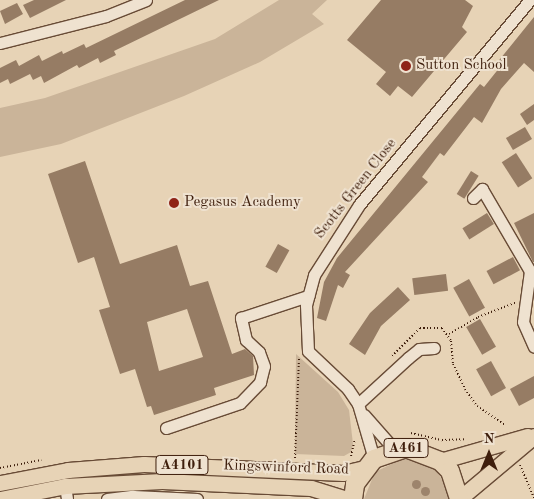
<!DOCTYPE html>
<html>
<head>
<meta charset="utf-8">
<style>
  body { margin:0 }
  #map { position:relative; width:534px; height:499px; overflow:hidden; background:#e7d3b6; font-family:"Old Standard TT",serif }
  div>[style] { position:absolute }
  [style*='--x'] { left:calc(var(--x)*1px); top:calc(var(--y)*1px); width:calc(var(--w)*1px); rotate:calc(var(--a)*1deg) }
  .green>* { inset:0; background:#cab499 }
  .building>* { inset:0; background:#967c64; transform-origin:0 0 }
  .path>* { height:2px; margin-top:-1px; transform-origin:0; background:repeating-linear-gradient(90deg,#3e1e0c 0 1px,transparent 0 3.5px) }
  .roads { filter:drop-shadow(1px 0 #684b36) drop-shadow(-1px 0 #684b36) drop-shadow(0 1px #684b36) drop-shadow(0 -1px #684b36) }
  .minor>* { height:11px; margin:-5.5px; padding:0 5.5px; transform-origin:5.5px; border-radius:5.5px; background:#efe2d0 }
  .major>* { height:15px; margin:-7.5px; padding:0 7.5px; transform-origin:7.5px; border-radius:7.5px; background:#e7d3b6 }
  .highway>* { height:18px; margin:-9px; padding:0 9px; transform-origin:9px; border-radius:9px; background:#e7d3b6 }
  .trees>* { width:9px; height:9px; margin:-4.5px; border-radius:50%; background:#9d846c }
  .dots>* { width:14px; height:14px; translate:-50% -50%; box-sizing:border-box; border:2px solid #efe2d0; border-radius:50% }
  span { translate:-50% -50%; white-space:nowrap; text-align:center; line-height:1.15; -webkit-text-stroke:4px #efe2d0; paint-order:stroke }
  .shield-label span { padding:1px 4px; background:#efe2d0; border:1px solid; border-radius:4px; -webkit-text-stroke-width:0 }
  .shield-label { font-size:14px; color:#3e1e0c; font-weight:700 }
  .poi-label { font-size:15px; color:#3e1e0c }
  .left { translate:0 -50%; text-align:left }
  .street-label { font-size:15px; color:#3e1e0c }
  .north { position:absolute; left:464px; top:429px; width:50px; height:50px; -webkit-text-stroke:4px #efe2d0; paint-order:stroke; rotate:0deg; font-size:14px; font-weight:700; line-height:20px; text-align:center; color:#3e1e0c }
  .north::after { content:''; display:block; margin:auto; width:18px; height:22px; background:#3e1e0c; clip-path:polygon(50% 0,100% 100%,50% 72%,0 100%) }
</style>
</head>
<body>
<div id="map">
  <div class="green">
    <div style="clip-path:polygon(279px 0,327px 0,312px 14px,324px 24px,260px 62px,184px 96px,61px 144px,0 157px,0 108px,45px 98px,215px 39px)"></div>
    <div style="clip-path:polygon(296px 354px,338px 392px,349px 410px,353px 444px,351px 452px,344px 456px,295px 454px)"></div>
    <div style="clip-path:polygon(404px 458px,435px 469px,447px 487px,449px 499px,364px 499px,375px 472px)"></div>
  </div>
  <div class="building">
    <div style="clip-path:polygon(34px 0,66px 0,30px 18px,23px 5px)"></div>
    <div style="clip-path:polygon(185px 0,219px 0,114px 51px,116px 55px,100px 63px,98px 58px,79px 68px,77px 65px,44px 83px,41px 76px,33px 80px,30px 74px,10px 84px,8px 79px,0 83px,0 68px,16px 60px,19px 66px,39px 55px,42px 61px,62px 51px,63px 54px,84px 44px,86px 48px)"></div>
    <div style="clip-path:polygon(381px 0,465px 0,473px 6px,462px 27px,467px 32px,412px 97px,398px 86px,390px 96px,376px 84px,386px 72px,347px 40px)"></div>
    <div style="clip-path:polygon(17px 3px,23px 14px,5px 24px,0 11px)"></div>
    <div style="clip-path:polygon(534px 17px,534px 72px,524px 63px,501px 89px,482px 123px,474px 117px,444px 156px,440px 153px,422px 177px,428px 182px,345px 272px,350px 275px,343px 288px,338px 285px,326px 321px,317px 318px,324px 282px,337px 258px,480px 84px,484px 87px,500px 67px,496px 64px)"></div>
    <div style="clip-path:polygon(534px 104px,534px 120px,527px 125px,520px 114px)"></div>
    <div style="left:525px;top:127px;width:14px;height:22px;rotate:60deg"></div>
    <div style="left:516px;top:153px;width:30px;height:17px;rotate:57deg"></div>
    <div style="clip-path:polygon(evenodd,85px 161px,120px 264px,177px 245px,190px 286px,208px 281px,232px 354px,245px 349px,253px 356px,254px 375px,214px 388px,216px 395px,154px 415px,151px 406px,147px 407px,135px 369px,120px 374px,99px 310px,110px 307px,94px 257px,78px 263px,48px 174px,85px 161px,187px 309px,203px 357px,159px 371px,147px 322px,187px 309px)"></div>
    <div style="left:471px;top:171px;width:9px;height:27px;rotate:32deg"></div>
    <div style="left:487px;top:213px;width:13px;height:29px;rotate:58deg"></div>
    <div style="clip-path:polygon(534px 213px,534px 262px,533px 262px,514px 223px)"></div>
    <div style="left:278px;top:244px;width:13px;height:26px;rotate:29deg"></div>
    <div style="left:513px;top:257px;width:15px;height:30px;rotate:62deg"></div>
    <div style="left:446px;top:274px;width:17px;height:34px;rotate:83deg"></div>
    <div style="left:469px;top:279px;width:33px;height:18px;rotate:61deg"></div>
    <div style="clip-path:polygon(398px 287px,410px 300px,381px 326px,365px 355px,349px 344px,370px 313px)"></div>
    <div style="left:480px;top:319px;width:32px;height:16px;rotate:60deg"></div>
    <div style="left:491px;top:361px;width:31px;height:17px;rotate:61deg"></div>
    <div style="clip-path:polygon(534px 376px,534px 398px,519px 406px,510px 389px)"></div>
  </div>
  <div class="path">
    <div style="--x:449;--y:334;--w:34;--a:-30"></div>
    <div style="--x:478;--y:317;--w:40;--a:-21"></div>
    <div style="--x:392;--y:356;--w:40;--a:-45"></div>
    <div style="--x:420;--y:328;--w:22;--a:0"></div>
    <div style="--x:442;--y:328;--w:16;--a:55"></div>
    <div style="--x:451;--y:341;--w:23;--a:85"></div>
    <div style="--x:453;--y:364;--w:28;--a:64"></div>
    <div style="--x:465;--y:389;--w:21;--a:55"></div>
    <div style="--x:477;--y:406;--w:34;--a:34"></div>
    <div style="--x:411;--y:433;--w:32;--a:13"></div>
    <div style="--x:442;--y:440;--w:23;--a:-2"></div>
    <div style="--x:351;--y:456;--w:17;--a:-77"></div>
    <div style="--x:295;--y:458;--w:100;--a:-87.7"></div>
    <div style="--x:520;--y:465;--w:36;--a:67"></div>
    <div style="--x:0;--y:468;--w:42;--a:-11"></div>
  </div>
  <div class="roads">
    <div class="minor">
      <div style="--x:0;--y:43;--w:109;--a:-14.3"></div>
      <div style="--x:106;--y:16;--w:43;--a:-21.8"></div>
      <div style="--x:473;--y:198;--w:13;--a:-45"></div>
      <div style="--x:482;--y:189;--w:95;--a:59.7"></div>
      <div style="--x:530;--y:271;--w:51;--a:97.8"></div>
      <div style="--x:523;--y:322;--w:27;--a:66"></div>
      <div style="--x:358;--y:404;--w:68;--a:-42.6"></div>
      <div style="--x:408;--y:358;--w:14;--a:-39"></div>
      <div style="--x:419;--y:349;--w:15;--a:-4"></div>
      <div style="--x:364;--y:415;--w:45;--a:48.6"></div>
      <div style="--x:166;--y:428;--w:78;--a:-18.7"></div>
      <div style="--x:240;--y:403;--w:29;--a:-46"></div>
      <div style="--x:260;--y:382;--w:16;--a:-76"></div>
      <div style="--x:264;--y:366;--w:15;--a:-110"></div>
      <div style="--x:259;--y:352;--w:18;--a:-137"></div>
      <div style="--x:246;--y:340;--w:23;--a:-103"></div>
      <div style="--x:241;--y:318;--w:71;--a:-18.2"></div>
      <div style="--x:374;--y:459;--w:57;--a:-106.2"></div>
      <div style="--x:358;--y:404;--w:18;--a:-124"></div>
      <div style="--x:348;--y:389;--w:55;--a:-136.5"></div>
      <div style="--x:308;--y:351;--w:46;--a:-92.5"></div>
      <div style="--x:306;--y:305;--w:31;--a:-75"></div>
      <div style="--x:314;--y:275;--w:83;--a:-57.3"></div>
      <div style="--x:359;--y:205;--w:267;--a:-50.2"></div>
      <div style="--x:65;--y:486;--w:13;--a:81"></div>
      <div style="--x:107;--y:499;--w:26;--a:-7"></div>
      <div style="--x:133;--y:496;--w:64;--a:2.7"></div>
    </div>
    <div class="major">
      <div style="--x:440;--y:461;--w:91;--a:-15.9"></div>
      <div style="--x:0;--y:483;--w:69;--a:-10.8"></div>
      <div style="--x:68;--y:470;--w:76;--a:-4.5"></div>
      <div style="--x:144;--y:464;--w:199;--a:2.6"></div>
      <div style="--x:343;--y:473;--w:22;--a:-13"></div>
      <div style="--x:0;--y:499;--w:66;--a:-11.3"></div>
      <div style="--x:65;--y:486;--w:97;--a:-3"></div>
      <div style="--x:162;--y:481;--w:149;--a:2.7"></div>
      <div style="--x:311;--y:488;--w:38;--a:17"></div>
      <div style="--x:459;--y:499;--w:98;--a:-40"></div>
    </div>
    <div class="highway">
      <div style="--x:353;--y:499;--w:15;--a:-82"></div>
      <div style="--x:355;--y:484;--w:31;--a:-53"></div>
      <div style="--x:374;--y:459;--w:34;--a:-19"></div>
      <div style="--x:406;--y:448;--w:36;--a:21"></div>
      <div style="--x:440;--y:461;--w:14;--a:45"></div>
      <div style="--x:450;--y:471;--w:29;--a:72"></div>
    </div>
  </div>
  <div class="trees">
    <div style="left:416px;top:484px"></div>
    <div style="left:425px;top:491px"></div>
  </div>
  <div class="dots">
    <div style="left:406px;top:66px;background:#8f2418"></div>
    <div style="left:174px;top:203px;background:#8f2418"></div>
  </div>
  <div class="shield-label">
    <span style="left:406px;top:448px">A461</span>
    <span style="left:182px;top:465px">A4101</span>
  </div>
  <div class="poi-label">
    <span class="left" style="left:416px;top:66px">Sutton School</span>
    <span class="left" style="left:184px;top:203px">Pegasus Academy</span>
  </div>
  <div class="street-label">
    <span style="left:356px;top:189px;rotate:-52deg">Scotts Green Close</span>
    <span style="left:286px;top:468px;rotate:2deg">Kingswinford Road</span>
  </div>
  <div class="north">N</div>
</div>
</body>
</html>
